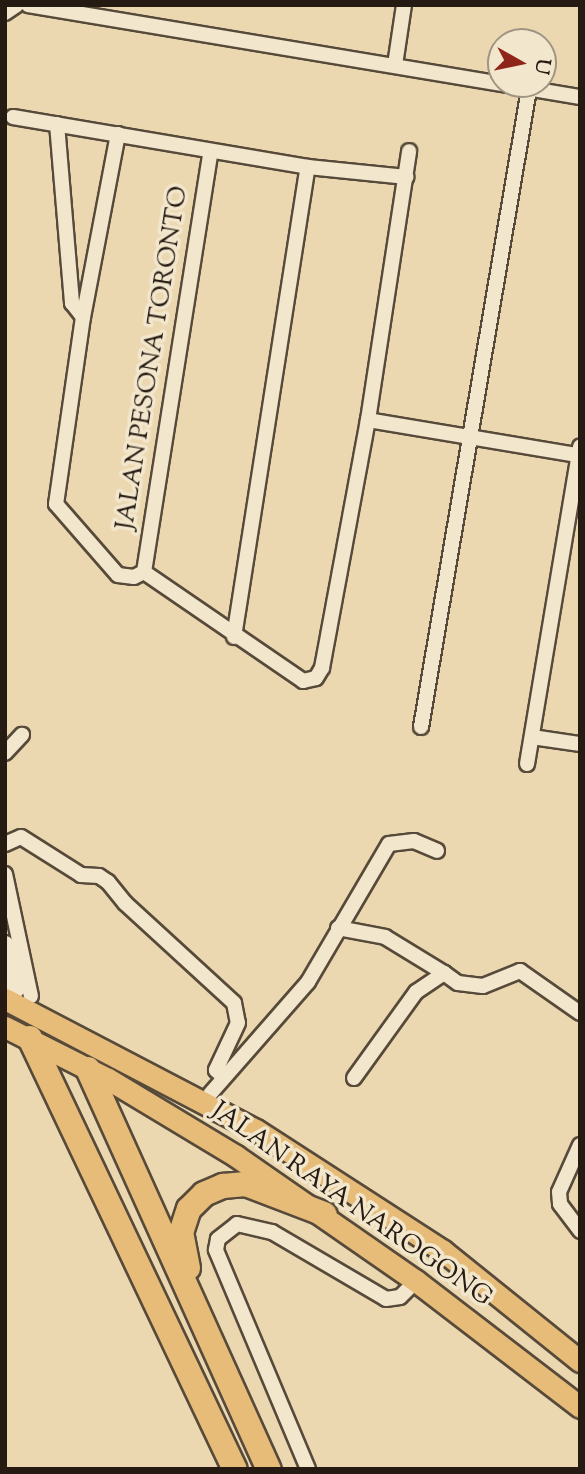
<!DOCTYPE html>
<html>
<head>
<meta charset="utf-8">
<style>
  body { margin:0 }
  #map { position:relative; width:585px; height:1474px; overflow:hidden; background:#ebd8b1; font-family:"Sorts Mill Goudy",serif }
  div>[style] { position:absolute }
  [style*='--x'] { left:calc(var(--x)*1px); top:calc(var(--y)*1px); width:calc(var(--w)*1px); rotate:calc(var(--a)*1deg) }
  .roads { filter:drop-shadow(2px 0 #574a3a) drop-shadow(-2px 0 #574a3a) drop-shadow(0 2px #574a3a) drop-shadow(0 -2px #574a3a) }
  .minor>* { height:14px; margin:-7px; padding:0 7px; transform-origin:7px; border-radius:7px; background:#f2e6cc }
  .tertiary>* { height:18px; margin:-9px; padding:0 9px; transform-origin:9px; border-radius:9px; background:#f2e6cc }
  .primary>* { height:21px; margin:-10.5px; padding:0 10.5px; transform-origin:10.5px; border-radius:10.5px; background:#e6bc78 }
  .motorway>* { height:24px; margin:-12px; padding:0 12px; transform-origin:12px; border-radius:12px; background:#e6bc78 }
  span { translate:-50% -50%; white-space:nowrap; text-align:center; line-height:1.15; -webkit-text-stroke:7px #f2e6cc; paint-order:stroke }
  .street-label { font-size:26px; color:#261b13 }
  .frame { position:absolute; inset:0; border:7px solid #261b13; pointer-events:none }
  .north { position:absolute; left:487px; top:28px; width:70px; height:70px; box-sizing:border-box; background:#f2e6cc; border:2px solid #a09582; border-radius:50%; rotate:99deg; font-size:19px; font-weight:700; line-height:28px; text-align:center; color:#261b13 }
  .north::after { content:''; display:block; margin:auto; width:24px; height:32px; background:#8f2418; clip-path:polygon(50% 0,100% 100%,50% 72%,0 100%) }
</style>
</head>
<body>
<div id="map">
  <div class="roads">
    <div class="minor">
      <div style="--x:28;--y:5;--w:560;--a:9.46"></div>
      <div style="--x:5;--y:13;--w:14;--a:-34"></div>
      <div style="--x:395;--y:65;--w:61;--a:-81.5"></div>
      <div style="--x:13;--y:117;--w:299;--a:9.6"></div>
      <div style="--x:308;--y:167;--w:99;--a:5.8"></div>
      <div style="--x:57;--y:124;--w:180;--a:85.2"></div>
      <div style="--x:72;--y:303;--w:18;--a:52"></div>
      <div style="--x:118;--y:134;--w:186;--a:100.8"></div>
      <div style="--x:83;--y:317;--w:189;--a:98.2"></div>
      <div style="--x:56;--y:504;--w:94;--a:48.9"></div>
      <div style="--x:118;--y:575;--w:16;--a:7"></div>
      <div style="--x:134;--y:577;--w:11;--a:-27"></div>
      <div style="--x:144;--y:572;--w:193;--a:34.4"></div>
      <div style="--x:303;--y:681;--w:13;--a:-13"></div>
      <div style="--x:316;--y:678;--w:12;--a:-59"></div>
      <div style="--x:322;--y:668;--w:252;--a:-79.5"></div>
      <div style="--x:368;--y:420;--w:272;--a:-81.3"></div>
      <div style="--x:368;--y:420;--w:213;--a:9.5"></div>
      <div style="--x:144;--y:572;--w:426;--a:-81"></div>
      <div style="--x:234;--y:637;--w:476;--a:-81.1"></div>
      <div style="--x:421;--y:727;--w:647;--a:-80.39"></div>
      <div style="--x:532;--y:737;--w:49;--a:8.3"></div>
      <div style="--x:5;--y:753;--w:25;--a:-47"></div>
      <div style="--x:527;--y:764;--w:322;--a:-80.5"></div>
      <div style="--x:5;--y:844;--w:17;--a:-24"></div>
      <div style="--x:21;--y:837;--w:71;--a:32.3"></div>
      <div style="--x:81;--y:875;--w:18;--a:3"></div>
      <div style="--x:99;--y:876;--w:11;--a:34"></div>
      <div style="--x:108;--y:882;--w:27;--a:51"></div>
      <div style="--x:125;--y:903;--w:148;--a:42.5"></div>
      <div style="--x:234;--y:1003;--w:20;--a:79"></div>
      <div style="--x:238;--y:1023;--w:52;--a:115.1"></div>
      <div style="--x:216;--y:1070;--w:10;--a:45"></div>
      <div style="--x:5;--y:874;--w:125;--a:78"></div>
      <div style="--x:338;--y:928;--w:48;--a:10.8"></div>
      <div style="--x:385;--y:937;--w:69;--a:31.4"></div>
      <div style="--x:354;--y:1078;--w:106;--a:-54.2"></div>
      <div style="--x:416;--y:992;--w:34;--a:-34"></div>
      <div style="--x:444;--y:973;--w:17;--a:36"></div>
      <div style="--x:458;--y:983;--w:25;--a:7"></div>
      <div style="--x:483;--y:986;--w:40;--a:-22"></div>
      <div style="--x:520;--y:971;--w:73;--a:35"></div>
      <div style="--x:210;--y:1094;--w:149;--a:-48.8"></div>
      <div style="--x:308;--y:982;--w:160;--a:-59.6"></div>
      <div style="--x:389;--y:844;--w:25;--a:-7"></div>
      <div style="--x:414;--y:841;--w:25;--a:23"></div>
      <div style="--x:580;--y:1145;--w:51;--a:114.1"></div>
      <div style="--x:559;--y:1192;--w:12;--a:85"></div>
      <div style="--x:560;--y:1204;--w:34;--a:53"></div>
      <div style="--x:308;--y:1469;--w:238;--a:-112.8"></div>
      <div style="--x:216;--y:1250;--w:11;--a:-80"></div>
      <div style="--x:218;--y:1239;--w:24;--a:-38"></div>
      <div style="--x:237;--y:1224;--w:36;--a:13"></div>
      <div style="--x:272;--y:1232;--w:132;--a:30.4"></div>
      <div style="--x:386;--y:1299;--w:14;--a:-8"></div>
      <div style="--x:400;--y:1297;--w:23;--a:-45"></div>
    </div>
    <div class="tertiary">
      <div style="--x:5;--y:945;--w:45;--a:76"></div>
    </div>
    <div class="primary">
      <div style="--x:5;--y:999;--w:283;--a:27.6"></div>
      <div style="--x:256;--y:1130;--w:223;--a:32.9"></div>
      <div style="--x:443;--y:1251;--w:176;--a:38.8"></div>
      <div style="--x:5;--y:1027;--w:115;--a:26.8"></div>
      <div style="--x:108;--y:1079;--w:149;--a:31"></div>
      <div style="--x:236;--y:1156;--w:219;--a:34.8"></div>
      <div style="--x:416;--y:1281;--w:207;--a:37.5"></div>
    </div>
    <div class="motorway">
      <div style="--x:30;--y:1038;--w:477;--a:64.6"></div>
      <div style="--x:88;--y:1069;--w:439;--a:65.7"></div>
      <div style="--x:188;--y:1268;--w:36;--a:-101"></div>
      <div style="--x:181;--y:1233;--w:25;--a:-72"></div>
      <div style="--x:189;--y:1209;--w:21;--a:-45"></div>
      <div style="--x:204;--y:1194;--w:21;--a:-23"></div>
      <div style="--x:223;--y:1186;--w:23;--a:-5"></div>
      <div style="--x:246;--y:1184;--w:84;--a:21"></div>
    </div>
  </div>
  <div class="street-label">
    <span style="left:153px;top:358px;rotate:-81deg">JALAN PESONA TORONTO</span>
    <span style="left:351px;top:1205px;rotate:35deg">JALAN RAYA NAROGONG</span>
  </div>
  <div class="frame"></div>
  <div class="north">U</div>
</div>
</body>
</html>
